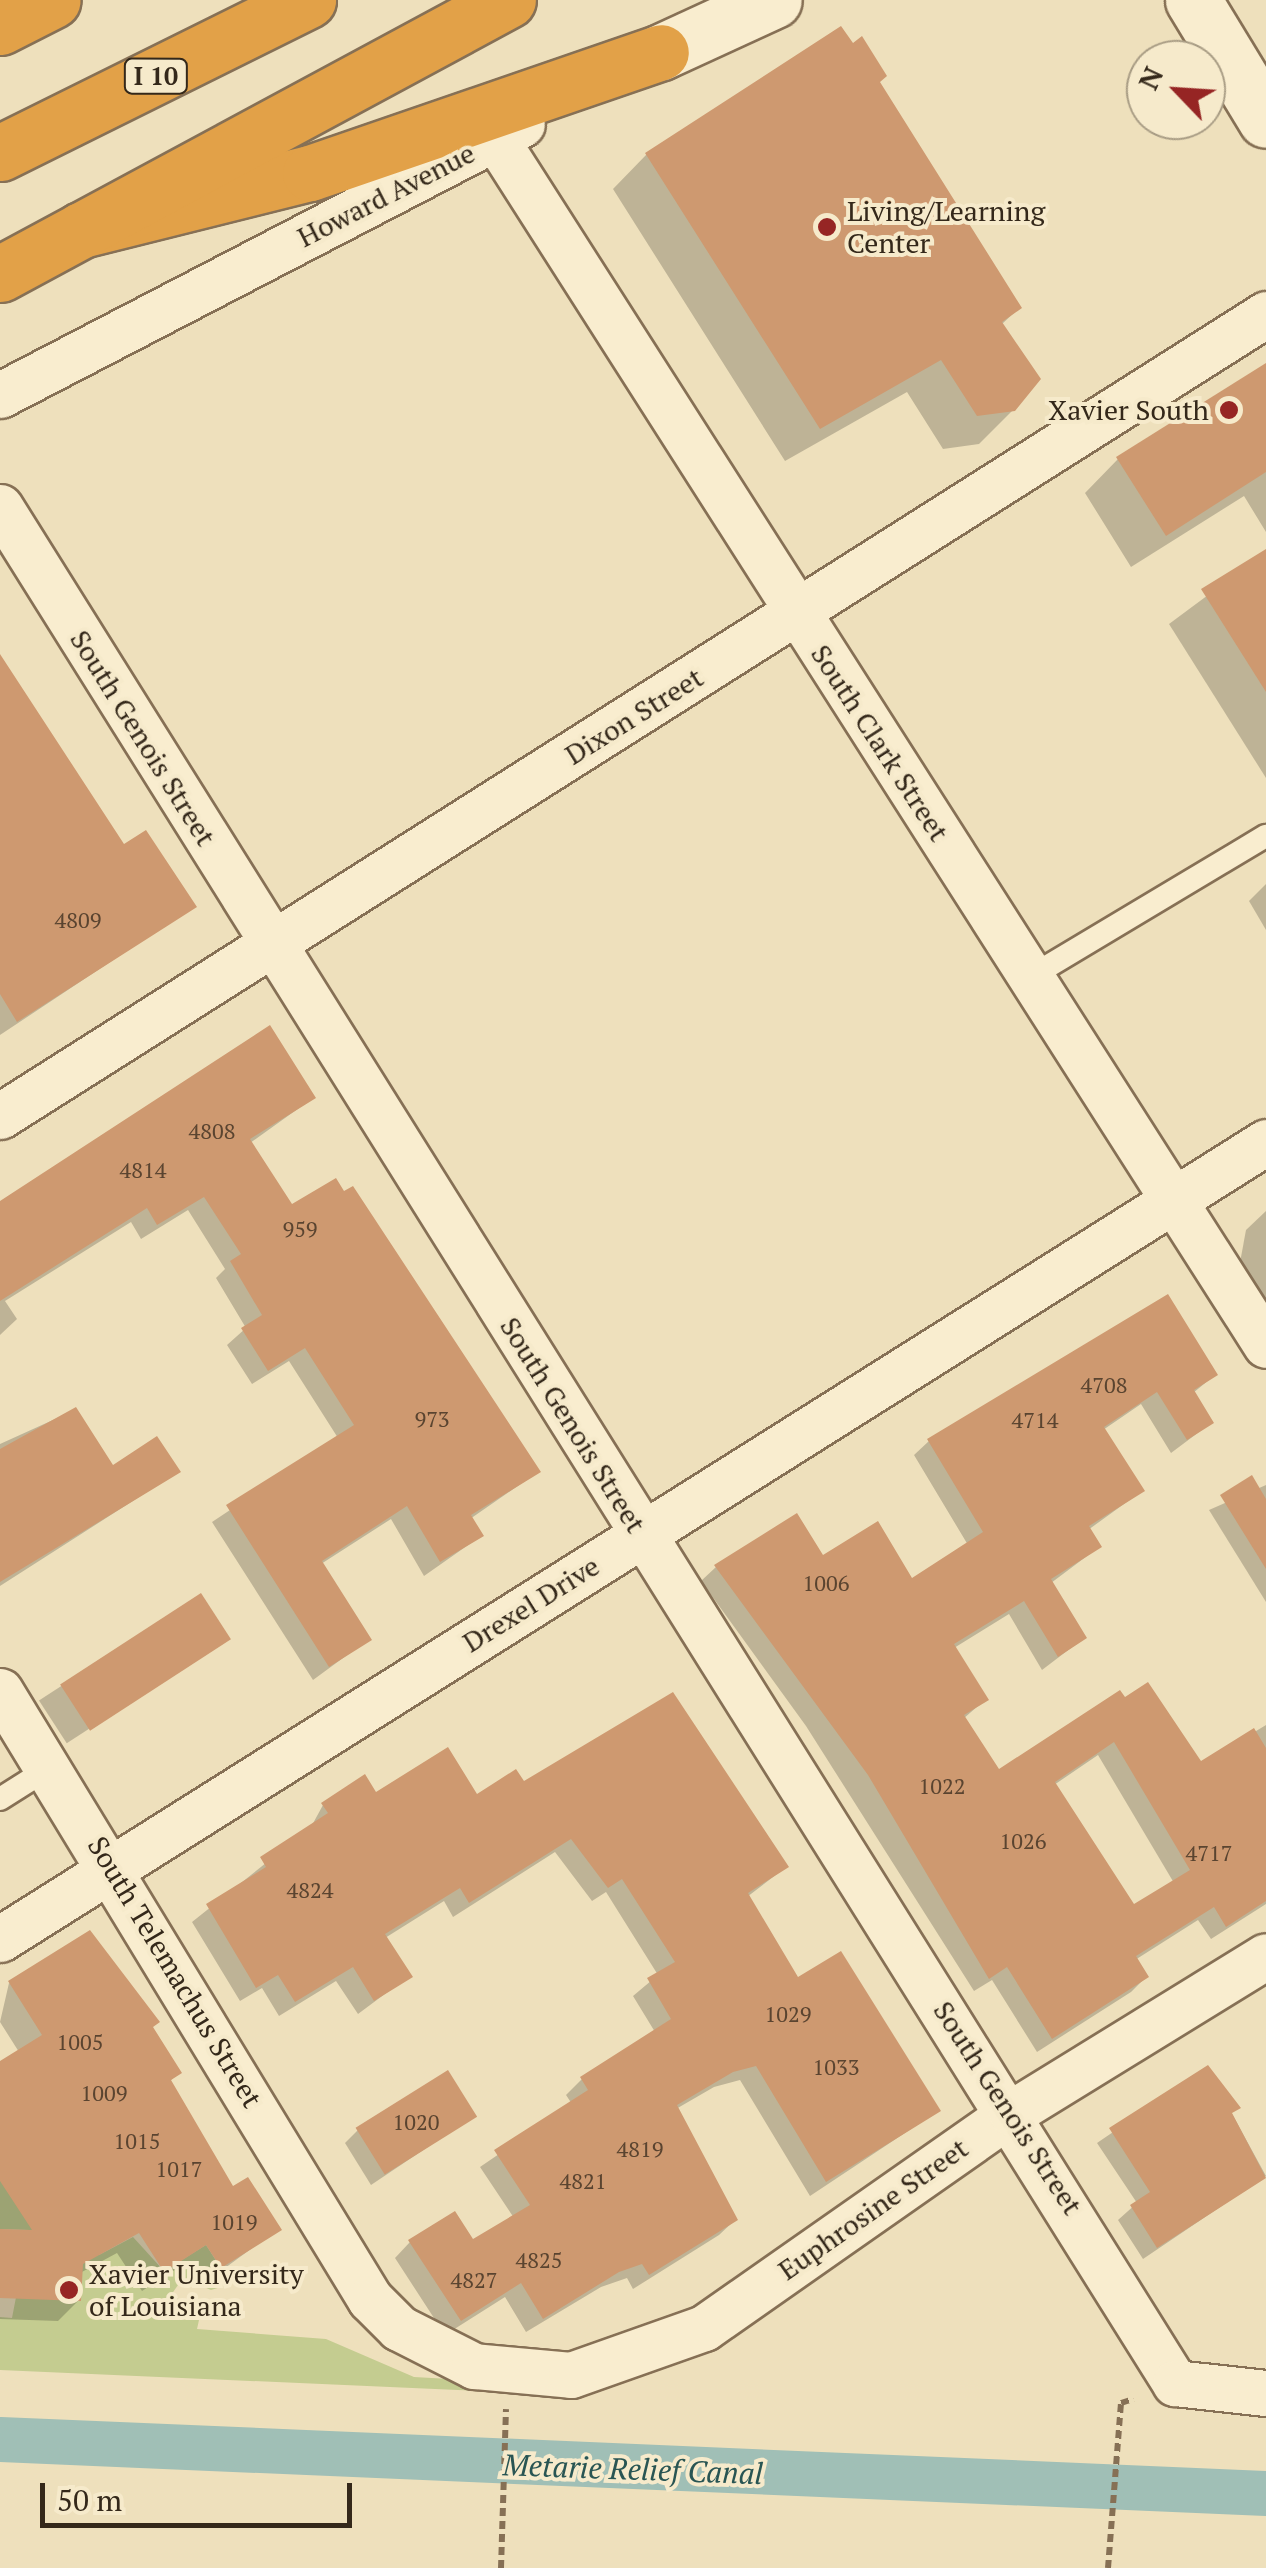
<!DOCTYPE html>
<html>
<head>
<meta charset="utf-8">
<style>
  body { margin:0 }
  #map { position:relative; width:1266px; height:2568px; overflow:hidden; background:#eee0bc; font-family:"PT Serif",serif }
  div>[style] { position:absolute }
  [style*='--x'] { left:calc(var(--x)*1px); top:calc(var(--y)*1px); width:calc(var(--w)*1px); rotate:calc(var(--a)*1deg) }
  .green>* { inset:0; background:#c4cc90 }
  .shadow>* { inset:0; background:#0003; transform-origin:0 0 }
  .canal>* { height:45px; margin:-22.5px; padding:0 22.5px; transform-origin:22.5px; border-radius:22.5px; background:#a0bfb6 }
  .building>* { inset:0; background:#ce9970; transform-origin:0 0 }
  .path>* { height:6px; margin-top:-3px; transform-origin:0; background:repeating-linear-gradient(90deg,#867055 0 8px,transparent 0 13px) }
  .roads { filter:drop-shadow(2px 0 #867055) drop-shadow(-2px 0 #867055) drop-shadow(0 2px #867055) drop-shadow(0 -2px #867055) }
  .service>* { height:22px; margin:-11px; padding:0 11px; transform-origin:11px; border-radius:11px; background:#f9edcf }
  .minor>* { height:45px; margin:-22.5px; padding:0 22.5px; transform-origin:22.5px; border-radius:22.5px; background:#f9edcf }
  .tertiary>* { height:55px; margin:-27.5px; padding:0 27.5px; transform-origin:27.5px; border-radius:27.5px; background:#f9edcf }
  .motorway>* { height:55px; margin:-27.5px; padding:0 27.5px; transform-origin:27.5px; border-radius:27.5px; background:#e2a148 }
  .dots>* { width:28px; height:28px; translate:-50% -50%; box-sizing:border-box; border:5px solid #f6eacb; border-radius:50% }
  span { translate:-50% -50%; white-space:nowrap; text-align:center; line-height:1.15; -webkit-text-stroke:8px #f6eacb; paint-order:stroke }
  .number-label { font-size:22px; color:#5a4430 }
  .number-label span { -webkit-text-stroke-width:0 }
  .shield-label span { padding:2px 8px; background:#f6eacb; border:2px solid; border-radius:8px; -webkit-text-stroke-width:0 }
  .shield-label { font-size:25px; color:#34281a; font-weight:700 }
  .street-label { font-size:28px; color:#34281a }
  .poi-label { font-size:28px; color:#34281a }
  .left { translate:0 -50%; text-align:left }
  .right { translate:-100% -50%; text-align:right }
  .water-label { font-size:30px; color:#295553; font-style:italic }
  .north { position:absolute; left:1126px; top:40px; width:100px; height:100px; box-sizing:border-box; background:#f6eacb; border:2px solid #a89c84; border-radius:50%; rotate:295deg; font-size:28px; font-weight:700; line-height:40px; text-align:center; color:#34281a }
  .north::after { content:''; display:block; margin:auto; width:35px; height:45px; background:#962524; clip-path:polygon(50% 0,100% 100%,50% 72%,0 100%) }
  .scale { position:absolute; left:40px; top:2483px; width:312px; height:45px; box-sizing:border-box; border:5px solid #34281a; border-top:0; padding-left:12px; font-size:30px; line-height:35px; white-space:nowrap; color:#34281a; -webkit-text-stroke:8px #f6eacb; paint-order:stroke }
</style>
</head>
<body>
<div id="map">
  <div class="green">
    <div style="clip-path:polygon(0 2178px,99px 2255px,133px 2237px,164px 2271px,206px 2245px,231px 2284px,211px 2290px,183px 2278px,171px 2295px,201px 2311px,197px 2329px,326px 2339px,414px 2377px,503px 2382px,503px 2392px,0 2370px,0 2317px,12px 2318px,29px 2230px,0 2229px)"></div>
  </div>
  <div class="shadow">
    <div style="clip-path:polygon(841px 29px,1019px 308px,1001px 325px,1013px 410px,979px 444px,943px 449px,907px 392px,785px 461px,613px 189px,646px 155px)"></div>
    <div style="clip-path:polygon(1266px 366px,1266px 532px,1244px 496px,1131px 567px,1085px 493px,1118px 459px)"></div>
    <div style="clip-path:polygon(1266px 552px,1266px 778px,1169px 624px)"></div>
    <div style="clip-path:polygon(0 657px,123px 847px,193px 907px,0 1035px)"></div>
    <div style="clip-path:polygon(1266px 884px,1266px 930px,1249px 901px)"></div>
    <div style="clip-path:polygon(313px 1098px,250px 1143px,291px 1207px,538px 1472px,470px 1519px,481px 1536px,424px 1576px,391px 1519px,321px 1564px,369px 1639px,313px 1680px,212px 1522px,338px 1438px,289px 1361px,252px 1384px,227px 1345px,246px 1328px,216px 1278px,225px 1269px,188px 1210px,141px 1239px,131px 1222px,5px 1301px,17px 1319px,0 1335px,0 1204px)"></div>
    <div style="clip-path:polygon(1266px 1211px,1266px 1316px,1236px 1284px,1246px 1230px)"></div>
    <div style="clip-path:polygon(evenodd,1215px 1375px,1193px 1393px,1211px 1423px,1171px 1453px,1141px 1404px,1103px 1430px,1142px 1491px,1088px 1530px,1099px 1547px,1051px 1583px,1084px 1638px,1042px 1670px,1009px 1614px,954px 1648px,986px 1699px,963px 1719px,998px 1773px,1119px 1693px,1200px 1765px,1266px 1725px,1266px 1904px,1211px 1939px,1198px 1920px,1135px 1960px,1146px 1977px,1131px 1992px,1037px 2052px,992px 1980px,974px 1991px,806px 1726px,701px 1581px,716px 1567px,822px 1559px,912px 1581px,968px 1545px,914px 1455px,929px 1441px,1215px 1375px,1098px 1755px,1174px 1883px,1134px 1907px,1054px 1785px,1098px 1755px)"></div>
    <div style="clip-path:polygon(75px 1410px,112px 1469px,178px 1472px,0 1586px,0 1444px)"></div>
    <div style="clip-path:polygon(1266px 1485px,1266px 1602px,1209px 1510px)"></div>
    <div style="left:200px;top:1596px;width:51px;height:192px;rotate:57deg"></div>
    <div style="clip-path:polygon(523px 1785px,786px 1867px,747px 1897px,797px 1981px,938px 2111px,810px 2196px,740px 2080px,714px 2087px,676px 2109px,735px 2220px,719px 2235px,633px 2289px,627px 2278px,601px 2287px,526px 2332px,505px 2297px,445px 2335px,395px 2258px,410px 2242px,472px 2242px,514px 2218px,480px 2167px,572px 2104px,566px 2095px,582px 2079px,655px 2032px,633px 1996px,658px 1975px,606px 1892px,592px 1901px,555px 1852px,453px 1917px,444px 1901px,385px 1938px,409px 1976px,358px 2014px,336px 1981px,279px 2016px,262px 1988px,240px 2001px,192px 1922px,311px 1827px,323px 1805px,376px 1795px,476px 1797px)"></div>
    <div style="clip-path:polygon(9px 1983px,151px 2028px,179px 2072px,169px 2082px,232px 2190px,278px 2229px,199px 2287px,184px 2264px,142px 2291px,117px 2253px,80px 2273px,79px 2300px,58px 2321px,0 2319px,0 2064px,19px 2052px,0 2022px)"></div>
    <div style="clip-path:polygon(1207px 2068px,1266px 2176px,1143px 2259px,1118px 2220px,1137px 2203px,1097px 2143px)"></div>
    <div style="clip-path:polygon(474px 2116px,371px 2185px,345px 2143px,358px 2130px)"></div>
  </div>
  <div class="canal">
    <div style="--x:0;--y:2439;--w:1267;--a:2.44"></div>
  </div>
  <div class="building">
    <div style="clip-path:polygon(841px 26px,853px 43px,862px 36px,887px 76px,880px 82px,1022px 308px,1002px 322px,1041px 379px,1015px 411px,977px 416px,941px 360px,820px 429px,645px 153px)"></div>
    <div style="clip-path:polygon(1266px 363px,1266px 472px,1166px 536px,1116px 457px)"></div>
    <div style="clip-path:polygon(1266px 549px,1266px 692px,1201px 589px)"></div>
    <div style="clip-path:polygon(0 654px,124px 844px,146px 830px,197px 907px,17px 1022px,0 994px)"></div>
    <div style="clip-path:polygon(270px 1025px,316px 1098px,250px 1139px,292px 1204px,336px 1178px,344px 1191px,353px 1186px,541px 1472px,471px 1515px,484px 1536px,440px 1562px,407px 1506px,322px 1561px,372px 1640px,329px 1667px,226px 1505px,354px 1425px,305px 1348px,268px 1371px,241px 1328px,262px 1315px,230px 1261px,241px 1254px,204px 1197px,157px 1225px,147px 1208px,0 1301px,0 1201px)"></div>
    <div style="clip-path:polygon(evenodd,1168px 1294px,1218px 1375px,1194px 1390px,1214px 1423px,1187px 1440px,1157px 1392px,1104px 1427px,1145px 1491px,1089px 1526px,1102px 1547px,1051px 1579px,1087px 1638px,1058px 1657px,1024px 1601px,954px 1644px,989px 1700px,964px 1715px,999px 1769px,1120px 1690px,1125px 1697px,1148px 1682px,1201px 1761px,1254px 1728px,1266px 1748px,1266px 1901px,1226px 1927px,1214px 1907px,1136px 1956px,1149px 1977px,1052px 2039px,1007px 1967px,989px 1979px,868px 1775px,714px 1565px,797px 1513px,823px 1555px,878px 1521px,912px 1578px,983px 1532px,927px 1439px,1168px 1294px,1114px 1742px,1190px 1870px,1134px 1904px,1055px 1782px,1114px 1742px)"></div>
    <div style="clip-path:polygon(76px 1407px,113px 1465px,157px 1436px,181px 1472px,0 1582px,0 1449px)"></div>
    <div style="clip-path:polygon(1252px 1475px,1266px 1499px,1266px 1569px,1220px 1495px)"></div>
    <div style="left:201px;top:1593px;width:55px;height:168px;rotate:57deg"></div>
    <div style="clip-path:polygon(673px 1692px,789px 1867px,748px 1893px,798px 1977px,841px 1951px,941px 2111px,826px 2182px,756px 2066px,733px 2072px,677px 2105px,738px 2220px,649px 2275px,642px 2264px,619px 2272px,543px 2319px,521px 2283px,461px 2321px,408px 2240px,455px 2211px,473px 2239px,530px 2205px,494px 2150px,588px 2090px,580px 2077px,671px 2019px,647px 1978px,675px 1962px,622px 1879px,608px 1888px,571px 1839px,469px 1903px,460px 1888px,385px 1934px,413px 1977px,374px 2001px,353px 1967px,295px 2002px,278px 1975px,256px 1988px,206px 1904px,266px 1867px,260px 1857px,328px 1813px,321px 1803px,365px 1774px,376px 1792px,448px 1747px,477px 1794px,516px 1769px,524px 1781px)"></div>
    <div style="clip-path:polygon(90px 1930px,160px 2022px,153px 2027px,182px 2073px,171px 2080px,233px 2186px,248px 2177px,282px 2230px,221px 2268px,206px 2245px,164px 2272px,139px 2233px,83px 2264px,81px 2301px,0 2298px,0 2229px,32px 2230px,0 2181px,0 2061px,42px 2035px,8px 1981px)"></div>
    <div style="clip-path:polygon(1208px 2065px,1241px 2108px,1232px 2113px,1266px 2178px,1157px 2248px,1130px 2205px,1150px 2192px,1109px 2128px)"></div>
    <div style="left:448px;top:2070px;width:55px;height:109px;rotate:58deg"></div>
  </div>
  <div class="path">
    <div style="--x:501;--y:2568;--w:159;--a:-88.2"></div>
    <div style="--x:1108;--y:2568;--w:166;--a:-85.5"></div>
    <div style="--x:1121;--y:2403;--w:13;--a:-18"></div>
  </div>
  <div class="roads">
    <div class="service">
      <div style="--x:1030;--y:977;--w:275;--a:-30.9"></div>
      <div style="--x:0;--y:1799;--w:58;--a:-32.3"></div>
    </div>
    <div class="minor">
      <div style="--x:495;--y:138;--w:1432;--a:57.43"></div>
      <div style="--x:0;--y:395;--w:588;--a:-27.44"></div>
      <div style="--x:0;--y:507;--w:2214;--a:57.94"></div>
      <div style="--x:1175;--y:2383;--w:92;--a:6.3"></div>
      <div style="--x:0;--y:1116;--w:1499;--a:-32.35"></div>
      <div style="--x:0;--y:1691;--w:712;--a:58.68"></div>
      <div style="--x:370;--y:2299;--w:41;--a:45"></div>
      <div style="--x:399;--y:2328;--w:84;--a:26.9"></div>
      <div style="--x:474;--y:2366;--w:97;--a:5.3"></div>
      <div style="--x:571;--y:2375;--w:141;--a:-19.5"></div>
      <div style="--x:704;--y:2328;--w:375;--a:-35"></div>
      <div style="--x:1011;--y:2113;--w:299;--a:-31.6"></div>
      <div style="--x:0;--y:1939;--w:1496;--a:-32.19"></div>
    </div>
    <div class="tertiary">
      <div style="--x:1193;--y:0;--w:140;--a:58.7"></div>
      <div style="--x:661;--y:52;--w:124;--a:-24.7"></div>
    </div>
    <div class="motorway">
      <div style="--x:0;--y:27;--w:59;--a:-27"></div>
      <div style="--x:0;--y:153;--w:344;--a:-26.4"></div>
      <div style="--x:81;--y:230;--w:236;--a:-14"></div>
      <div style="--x:310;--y:173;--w:371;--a:-19"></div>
      <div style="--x:0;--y:274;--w:577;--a:-28.34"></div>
    </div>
  </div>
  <div class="dots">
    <div style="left:827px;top:227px;background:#962524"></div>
    <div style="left:1229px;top:410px;background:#962524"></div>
    <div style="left:69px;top:2290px;background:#962524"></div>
  </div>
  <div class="number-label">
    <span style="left:78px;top:920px">4809</span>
    <span style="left:212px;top:1131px">4808</span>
    <span style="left:143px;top:1170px">4814</span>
    <span style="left:300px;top:1229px">959</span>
    <span style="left:1104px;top:1385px">4708</span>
    <span style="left:432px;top:1419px">973</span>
    <span style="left:1035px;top:1420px">4714</span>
    <span style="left:826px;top:1583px">1006</span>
    <span style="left:942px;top:1786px">1022</span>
    <span style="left:1023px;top:1841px">1026</span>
    <span style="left:1209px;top:1853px">4717</span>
    <span style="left:310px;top:1890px">4824</span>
    <span style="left:788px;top:2014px">1029</span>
    <span style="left:80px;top:2042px">1005</span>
    <span style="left:836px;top:2067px">1033</span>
    <span style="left:104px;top:2093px">1009</span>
    <span style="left:416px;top:2122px">1020</span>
    <span style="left:137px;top:2141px">1015</span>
    <span style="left:640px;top:2149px">4819</span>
    <span style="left:179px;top:2169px">1017</span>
    <span style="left:583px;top:2181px">4821</span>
    <span style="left:234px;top:2222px">1019</span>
    <span style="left:539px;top:2260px">4825</span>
    <span style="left:474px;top:2280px">4827</span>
  </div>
  <div class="shield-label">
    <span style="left:156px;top:76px">I 10</span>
  </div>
  <div class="street-label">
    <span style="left:386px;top:195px;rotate:-27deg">Howard Avenue</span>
    <span style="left:634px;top:716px;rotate:-32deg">Dixon Street</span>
    <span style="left:143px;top:738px;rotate:58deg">South Genois Street</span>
    <span style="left:880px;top:743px;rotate:57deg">South Clark Street</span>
    <span style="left:573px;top:1425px;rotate:58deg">South Genois Street</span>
    <span style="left:531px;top:1604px;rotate:-32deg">Drexel Drive</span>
    <span style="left:175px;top:1972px;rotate:59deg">South Telemachus Street</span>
    <span style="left:1008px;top:2108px;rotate:57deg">South Genois Street</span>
    <span style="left:873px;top:2209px;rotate:-35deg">Euphrosine Street</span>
  </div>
  <div class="poi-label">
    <span class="left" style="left:847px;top:227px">Living/Learning<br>Center</span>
    <span class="right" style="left:1209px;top:410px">Xavier South</span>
    <span class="left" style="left:89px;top:2290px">Xavier University<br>of Louisiana</span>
  </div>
  <div class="water-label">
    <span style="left:633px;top:2469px;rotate:2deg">Metarie Relief Canal</span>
  </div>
  <div class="north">N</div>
  <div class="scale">50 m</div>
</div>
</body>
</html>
